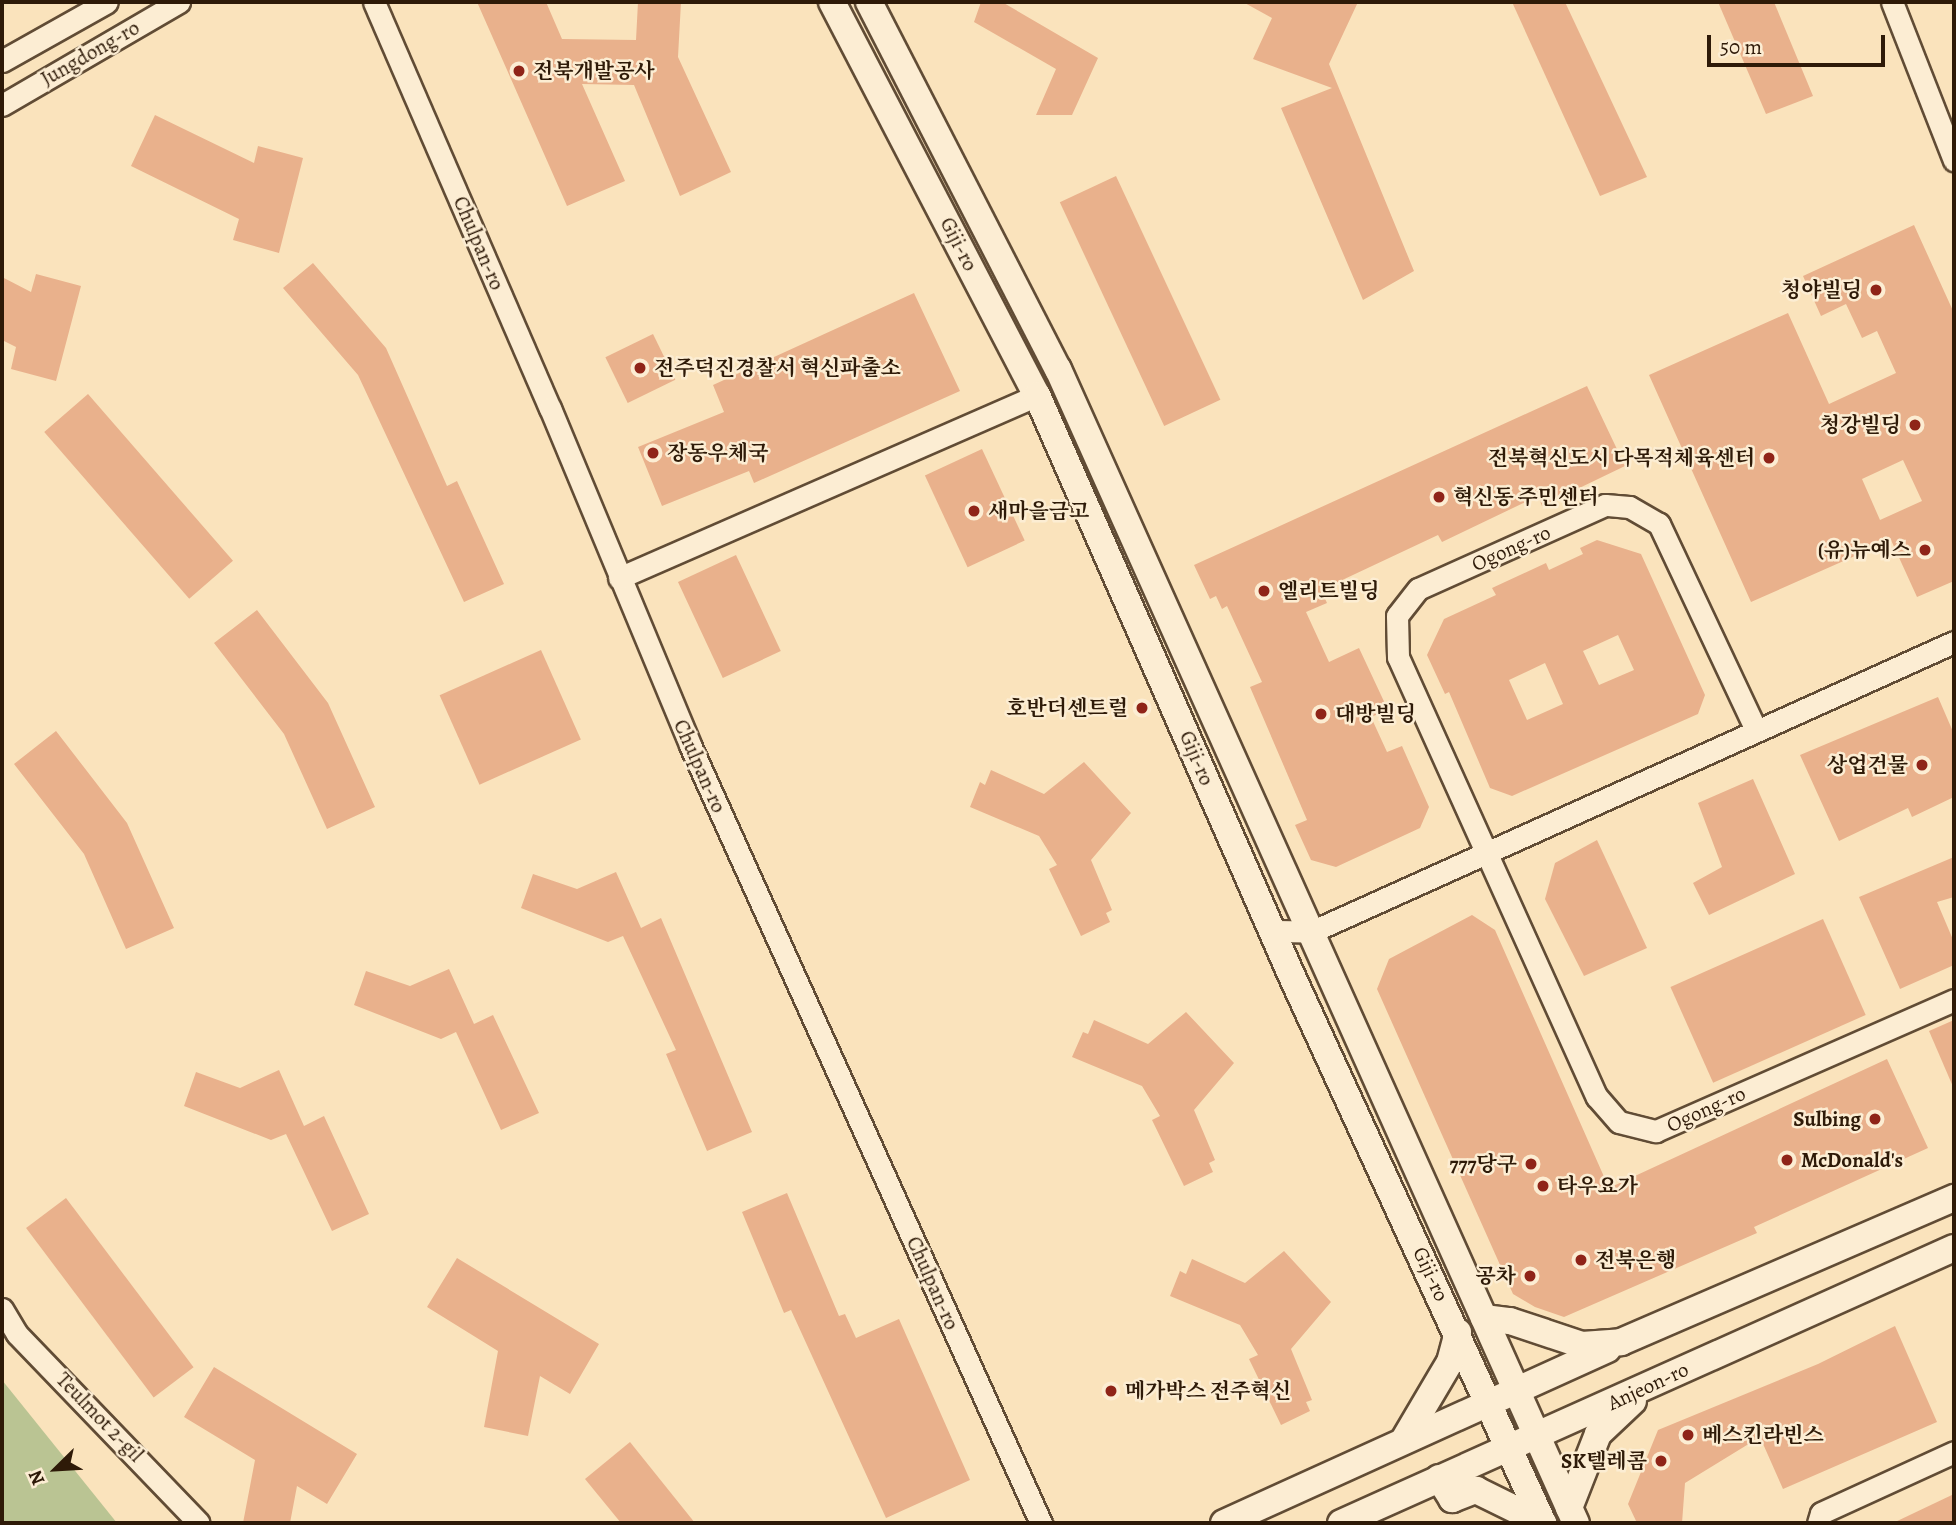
<!DOCTYPE html>
<html>
<head>
<meta charset="utf-8">
<style>
  body { margin:0 }
  #map { position:relative; width:1956px; height:1525px; overflow:hidden; background:#fae3bc; font-family:Alegreya,"Noto Serif KR",serif }
  div>[style] { position:absolute }
  [style*='--x'] { left:calc(var(--x)*1px); top:calc(var(--y)*1px); width:calc(var(--w)*1px); rotate:calc(var(--a)*1deg) }
  .green>* { inset:0; background:#bac493 }
  .building>* { inset:0; background:#e9b18c; transform-origin:0 0 }
  .roads { filter:drop-shadow(2px 0 #614c35) drop-shadow(-2px 0 #614c35) drop-shadow(0 2px #614c35) drop-shadow(0 -2px #614c35) }
  .minor>* { height:21px; margin:-10.5px; padding:0 10.5px; transform-origin:10.5px; border-radius:10.5px; background:#fcedd3 }
  .tertiary>* { height:26px; margin:-13px; padding:0 13px; transform-origin:13px; border-radius:13px; background:#fcedd3 }
  .dots>* { width:19px; height:19px; translate:-50% -50%; box-sizing:border-box; border:4px solid #fcedd3; border-radius:50% }
  span { translate:-50% -50%; white-space:nowrap; text-align:center; line-height:1.15; -webkit-text-stroke:5px #fcedd3; paint-order:stroke }
  .street-label { font-size:21px; color:#2e1a08 }
  .poi-label { font-size:21px; color:#2e1a08; font-weight:700 }
  .left { translate:0 -50%; text-align:left }
  .right { translate:-100% -50%; text-align:right }
  .frame { position:absolute; inset:0; border:4px solid #2e1a08; pointer-events:none }
  .north { position:absolute; left:21px; top:1434px; width:70px; height:70px; -webkit-text-stroke:5px #fcedd3; paint-order:stroke; rotate:246deg; font-size:19px; font-weight:700; line-height:28px; text-align:center; color:#2e1a08 }
  .north::after { content:''; display:block; margin:auto; width:24px; height:32px; background:#2e1a08; clip-path:polygon(50% 0,100% 100%,50% 72%,0 100%) }
  .scale { position:absolute; left:1707px; top:35px; width:178px; height:32px; box-sizing:border-box; border:4px solid #2e1a08; border-top:0; padding-left:9px; font-size:21px; line-height:24px; white-space:nowrap; color:#2e1a08; -webkit-text-stroke:5px #fcedd3; paint-order:stroke }
</style>
</head>
<body>
<div id="map">
  <div class="green">
    <div style="clip-path:polygon(2px 1380px,117px 1523px,2px 1523px)"></div>
  </div>
  <div class="building">
    <div style="clip-path:polygon(477px 2px,546px 2px,562px 39px,636px 40px,638px 2px,681px 2px,678px 57px,731px 172px,680px 196px,634px 85px,582px 84px,625px 181px,567px 206px)"></div>
    <div style="clip-path:polygon(981px 2px,1002px 2px,1098px 58px,1072px 115px,1036px 115px,1056px 69px,974px 22px)"></div>
    <div style="clip-path:polygon(1243px 2px,1358px 2px,1329px 64px,1414px 271px,1363px 300px,1281px 108px,1332px 88px,1253px 59px,1272px 18px)"></div>
    <div style="clip-path:polygon(1512px 2px,1565px 2px,1647px 177px,1600px 196px)"></div>
    <div style="clip-path:polygon(1718px 2px,1774px 2px,1813px 96px,1766px 114px)"></div>
    <div style="clip-path:polygon(155px 115px,254px 163px,258px 146px,303px 158px,279px 253px,233px 240px,239px 219px,131px 166px)"></div>
    <div style="left:1116px;top:176px;width:247px;height:62px;rotate:65deg"></div>
    <div style="clip-path:polygon(evenodd,1914px 225px,1954px 313px,1954px 581px,1917px 597px,1891px 540px,1751px 602px,1649px 375px,1788px 313px,1829px 404px,1896px 373px,1877px 331px,1862px 338px,1846px 304px,1821px 316px,1803px 276px,1914px 225px,1903px 460px,1922px 501px,1880px 520px,1862px 479px,1903px 460px)"></div>
    <div style="clip-path:polygon(313px 263px,386px 348px,447px 486px,457px 481px,504px 584px,464px 602px,358px 375px,283px 288px)"></div>
    <div style="clip-path:polygon(36px 274px,81px 286px,56px 381px,11px 369px,16px 347px,2px 340px,2px 277px,31px 292px)"></div>
    <div style="clip-path:polygon(914px 293px,960px 391px,754px 483px,749px 471px,662px 506px,638px 447px,724px 412px,713px 385px)"></div>
    <div style="left:653px;top:334px;width:51px;height:53px;rotate:64deg"></div>
    <div style="clip-path:polygon(1587px 386px,1625px 466px,1542px 506px,1538px 496px,1442px 542px,1438px 535px,1321px 590px,1327px 603px,1306px 612px,1329px 662px,1359px 648px,1388px 710px,1371px 717px,1387px 752px,1402px 746px,1429px 807px,1420px 828px,1336px 867px,1311px 860px,1295px 825px,1307px 820px,1250px 687px,1262px 682px,1227px 606px,1222px 609px,1216px 596px,1210px 599px,1194px 565px)"></div>
    <div style="left:88px;top:394px;width:221px;height:58px;rotate:49deg"></div>
    <div style="left:982px;top:449px;width:101px;height:63px;rotate:65deg"></div>
    <div style="clip-path:polygon(evenodd,1597px 540px,1641px 554px,1705px 695px,1698px 714px,1512px 796px,1490px 788px,1449px 692px,1445px 694px,1427px 655px,1444px 619px,1496px 595px,1492px 588px,1546px 563px,1549px 570px,1583px 554px,1580px 548px,1597px 540px,1618px 635px,1634px 670px,1599px 685px,1583px 651px,1618px 635px,1597px 540px,1545px 663px,1563px 704px,1527px 720px,1509px 680px,1545px 663px)"></div>
    <div style="left:736px;top:555px;width:106px;height:64px;rotate:65deg"></div>
    <div style="clip-path:polygon(257px 610px,328px 703px,375px 807px,327px 829px,284px 734px,214px 643px)"></div>
    <div style="left:541px;top:650px;width:98px;height:111px;rotate:66deg"></div>
    <div style="clip-path:polygon(1938px 697px,1954px 734px,1954px 797px,1912px 817px,1908px 808px,1839px 841px,1800px 755px)"></div>
    <div style="clip-path:polygon(56px 731px,127px 823px,174px 928px,126px 949px,84px 854px,14px 764px)"></div>
    <div style="clip-path:polygon(1084px 762px,1131px 813px,1091px 860px,1112px 910px,1106px 913px,1110px 922px,1081px 936px,1049px 869px,1057px 865px,1039px 836px,970px 807px,980px 782px,985px 785px,991px 770px,1044px 794px)"></div>
    <div style="clip-path:polygon(1753px 779px,1795px 874px,1709px 915px,1693px 883px,1722px 867px,1698px 803px)"></div>
    <div style="clip-path:polygon(1597px 840px,1647px 948px,1584px 976px,1545px 899px,1555px 863px)"></div>
    <div style="clip-path:polygon(1954px 857px,1954px 897px,1937px 902px,1954px 942px,1954px 965px,1900px 989px,1859px 897px)"></div>
    <div style="clip-path:polygon(616px 872px,641px 928px,661px 918px,752px 1132px,707px 1151px,666px 1054px,676px 1050px,623px 936px,608px 942px,521px 908px,533px 874px,577px 889px)"></div>
    <div style="clip-path:polygon(1472px 915px,1495px 930px,1609px 1188px,1887px 1059px,1928px 1148px,1754px 1227px,1757px 1233px,1564px 1317px,1535px 1307px,1513px 1294px,1377px 989px,1389px 959px)"></div>
    <div style="left:1823px;top:919px;width:105px;height:167px;rotate:66deg"></div>
    <div style="clip-path:polygon(449px 969px,474px 1024px,493px 1015px,539px 1113px,501px 1130px,456px 1032px,441px 1039px,354px 1005px,366px 971px,410px 986px)"></div>
    <div style="clip-path:polygon(1186px 1012px,1234px 1063px,1194px 1110px,1215px 1160px,1209px 1163px,1213px 1172px,1184px 1186px,1152px 1120px,1160px 1116px,1142px 1086px,1072px 1057px,1083px 1032px,1088px 1034px,1094px 1020px,1148px 1044px)"></div>
    <div style="clip-path:polygon(1954px 1020px,1954px 1089px,1929px 1031px)"></div>
    <div style="clip-path:polygon(279px 1070px,304px 1126px,324px 1116px,369px 1214px,332px 1231px,286px 1134px,271px 1140px,184px 1106px,196px 1072px,240px 1088px)"></div>
    <div style="clip-path:polygon(787px 1193px,839px 1316px,845px 1314px,856px 1338px,899px 1319px,970px 1480px,886px 1518px,791px 1310px,784px 1313px,742px 1212px)"></div>
    <div style="left:66px;top:1198px;width:212px;height:50px;rotate:53deg"></div>
    <div style="clip-path:polygon(1284px 1251px,1331px 1302px,1291px 1349px,1312px 1400px,1306px 1402px,1310px 1411px,1281px 1425px,1249px 1359px,1258px 1355px,1240px 1325px,1170px 1296px,1180px 1271px,1186px 1274px,1192px 1259px,1245px 1283px)"></div>
    <div style="clip-path:polygon(457px 1258px,599px 1344px,570px 1394px,540px 1376px,528px 1436px,484px 1427px,498px 1351px,427px 1307px)"></div>
    <div style="clip-path:polygon(1895px 1326px,1937px 1422px,1783px 1489px,1760px 1437px,1685px 1483px,1682px 1523px,1637px 1523px,1628px 1504px,1658px 1430px,1818px 1364px)"></div>
    <div style="clip-path:polygon(214px 1367px,357px 1454px,327px 1504px,297px 1486px,290px 1523px,243px 1523px,255px 1460px,184px 1417px)"></div>
    <div style="clip-path:polygon(630px 1442px,695px 1523px,621px 1523px,585px 1479px)"></div>
    <div style="clip-path:polygon(1954px 1494px,1954px 1523px,1893px 1523px)"></div>
  </div>
  <div class="roads">
    <div class="minor">
      <div style="--x:374;--y:2;--w:443;--a:66.6"></div>
      <div style="--x:550;--y:408;--w:365;--a:67.4"></div>
      <div style="--x:690;--y:745;--w:854;--a:65.72"></div>
      <div style="--x:1892;--y:2;--w:170;--a:68.6"></div>
      <div style="--x:2;--y:61;--w:120;--a:-29.3"></div>
      <div style="--x:2;--y:105;--w:205;--a:-30.2"></div>
      <div style="--x:619;--y:578;--w:456;--a:-23.6"></div>
      <div style="--x:1756;--y:730;--w:228;--a:-115.2"></div>
      <div style="--x:1659;--y:524;--w:34;--a:-150"></div>
      <div style="--x:1629;--y:507;--w:24;--a:-175"></div>
      <div style="--x:1605;--y:505;--w:205;--a:155.8"></div>
      <div style="--x:1418;--y:589;--w:34;--a:128"></div>
      <div style="--x:1397;--y:616;--w:41;--a:88.6"></div>
      <div style="--x:1398;--y:657;--w:483;--a:65.7"></div>
      <div style="--x:1597;--y:1097;--w:33;--a:49"></div>
      <div style="--x:1619;--y:1122;--w:38;--a:14"></div>
      <div style="--x:1656;--y:1131;--w:326;--a:-23.7"></div>
      <div style="--x:1272;--y:931;--w:39;--a:1"></div>
      <div style="--x:1311;--y:932;--w:705;--a:-24.28"></div>
      <div style="--x:2;--y:1309;--w:29;--a:59"></div>
      <div style="--x:17;--y:1334;--w:262;--a:46.1"></div>
      <div style="--x:1818;--y:1523;--w:10;--a:-73"></div>
      <div style="--x:1821;--y:1513;--w:146;--a:-24.6"></div>
    </div>
    <div class="tertiary">
      <div style="--x:832;--y:2;--w:443;--a:62.5"></div>
      <div style="--x:1037;--y:395;--w:630;--a:66.32"></div>
      <div style="--x:1290;--y:972;--w:606;--a:65.34"></div>
      <div style="--x:869;--y:2;--w:413;--a:62.8"></div>
      <div style="--x:1058;--y:369;--w:1265;--a:65.83"></div>
      <div style="--x:1484;--y:1318;--w:26;--a:7"></div>
      <div style="--x:1510;--y:1321;--w:76;--a:18.4"></div>
      <div style="--x:1582;--y:1345;--w:39;--a:-4"></div>
      <div style="--x:1621;--y:1342;--w:363;--a:-23.4"></div>
      <div style="--x:1405;--y:1438;--w:88;--a:-59.4"></div>
      <div style="--x:1450;--y:1362;--w:31;--a:-75"></div>
      <div style="--x:1439;--y:1478;--w:25;--a:58"></div>
      <div style="--x:1452;--y:1499;--w:26;--a:-21"></div>
      <div style="--x:1476;--y:1490;--w:75;--a:26.2"></div>
      <div style="--x:1569;--y:1508;--w:79;--a:-68.6"></div>
      <div style="--x:1598;--y:1434;--w:48;--a:-43.3"></div>
      <div style="--x:1224;--y:1523;--w:421;--a:-24.4"></div>
      <div style="--x:1341;--y:1523;--w:672;--a:-24.16"></div>
    </div>
  </div>
  <div class="dots">
    <div style="left:519px;top:71px;background:#8f2418"></div>
    <div style="left:1876px;top:290px;background:#8f2418"></div>
    <div style="left:640px;top:368px;background:#8f2418"></div>
    <div style="left:1915px;top:425px;background:#8f2418"></div>
    <div style="left:653px;top:453px;background:#8f2418"></div>
    <div style="left:1769px;top:458px;background:#8f2418"></div>
    <div style="left:1439px;top:497px;background:#8f2418"></div>
    <div style="left:974px;top:511px;background:#8f2418"></div>
    <div style="left:1925px;top:550px;background:#8f2418"></div>
    <div style="left:1264px;top:591px;background:#8f2418"></div>
    <div style="left:1142px;top:708px;background:#8f2418"></div>
    <div style="left:1321px;top:714px;background:#8f2418"></div>
    <div style="left:1922px;top:765px;background:#8f2418"></div>
    <div style="left:1875px;top:1119px;background:#8f2418"></div>
    <div style="left:1787px;top:1160px;background:#8f2418"></div>
    <div style="left:1531px;top:1164px;background:#8f2418"></div>
    <div style="left:1543px;top:1186px;background:#8f2418"></div>
    <div style="left:1581px;top:1260px;background:#8f2418"></div>
    <div style="left:1530px;top:1276px;background:#8f2418"></div>
    <div style="left:1111px;top:1391px;background:#8f2418"></div>
    <div style="left:1688px;top:1435px;background:#8f2418"></div>
    <div style="left:1661px;top:1461px;background:#8f2418"></div>
  </div>
  <div class="street-label">
    <span style="left:90px;top:53px;rotate:-30deg">Jungdong-ro</span>
    <span style="left:479px;top:243px;rotate:67deg">Chulpan-ro</span>
    <span style="left:959px;top:244px;rotate:63deg">Giji-ro</span>
    <span style="left:1511px;top:548px;rotate:-24deg">Ogong-ro</span>
    <span style="left:1197px;top:758px;rotate:67deg">Giji-ro</span>
    <span style="left:700px;top:766px;rotate:66deg">Chulpan-ro</span>
    <span style="left:1706px;top:1109px;rotate:-24deg">Ogong-ro</span>
    <span style="left:1431px;top:1274px;rotate:65deg">Giji-ro</span>
    <span style="left:933px;top:1283px;rotate:66deg">Chulpan-ro</span>
    <span style="left:1648px;top:1386px;rotate:-25deg">Anjeon-ro</span>
    <span style="left:100px;top:1417px;rotate:46deg">Teulmot 2-gil</span>
  </div>
  <div class="poi-label">
    <span class="left" style="left:533px;top:71px">전북개발공사</span>
    <span class="right" style="left:1862px;top:290px">청야빌딩</span>
    <span class="left" style="left:654px;top:368px">전주덕진경찰서 혁신파출소</span>
    <span class="right" style="left:1901px;top:425px">청강빌딩</span>
    <span class="left" style="left:667px;top:453px">장동우체국</span>
    <span class="right" style="left:1755px;top:458px">전북혁신도시 다목적체육센터</span>
    <span class="left" style="left:1453px;top:497px">혁신동 주민센터</span>
    <span class="left" style="left:988px;top:511px">새마을금고</span>
    <span class="right" style="left:1911px;top:550px">(유)뉴예스</span>
    <span class="left" style="left:1278px;top:591px">엘리트빌딩</span>
    <span class="right" style="left:1128px;top:708px">호반더센트럴</span>
    <span class="left" style="left:1335px;top:714px">대방빌딩</span>
    <span class="right" style="left:1908px;top:765px">상업건물</span>
    <span class="right" style="left:1861px;top:1119px">Sulbing</span>
    <span class="left" style="left:1801px;top:1160px">McDonald's</span>
    <span class="right" style="left:1517px;top:1164px">777당구</span>
    <span class="left" style="left:1557px;top:1186px">타우요가</span>
    <span class="left" style="left:1595px;top:1260px">전북은행</span>
    <span class="right" style="left:1516px;top:1276px">공차</span>
    <span class="left" style="left:1125px;top:1391px">메가박스 전주혁신</span>
    <span class="left" style="left:1702px;top:1435px">베스킨라빈스</span>
    <span class="right" style="left:1647px;top:1461px">SK텔레콤</span>
  </div>
  <div class="frame"></div>
  <div class="north">N</div>
  <div class="scale">50 m</div>
</div>
</body>
</html>
